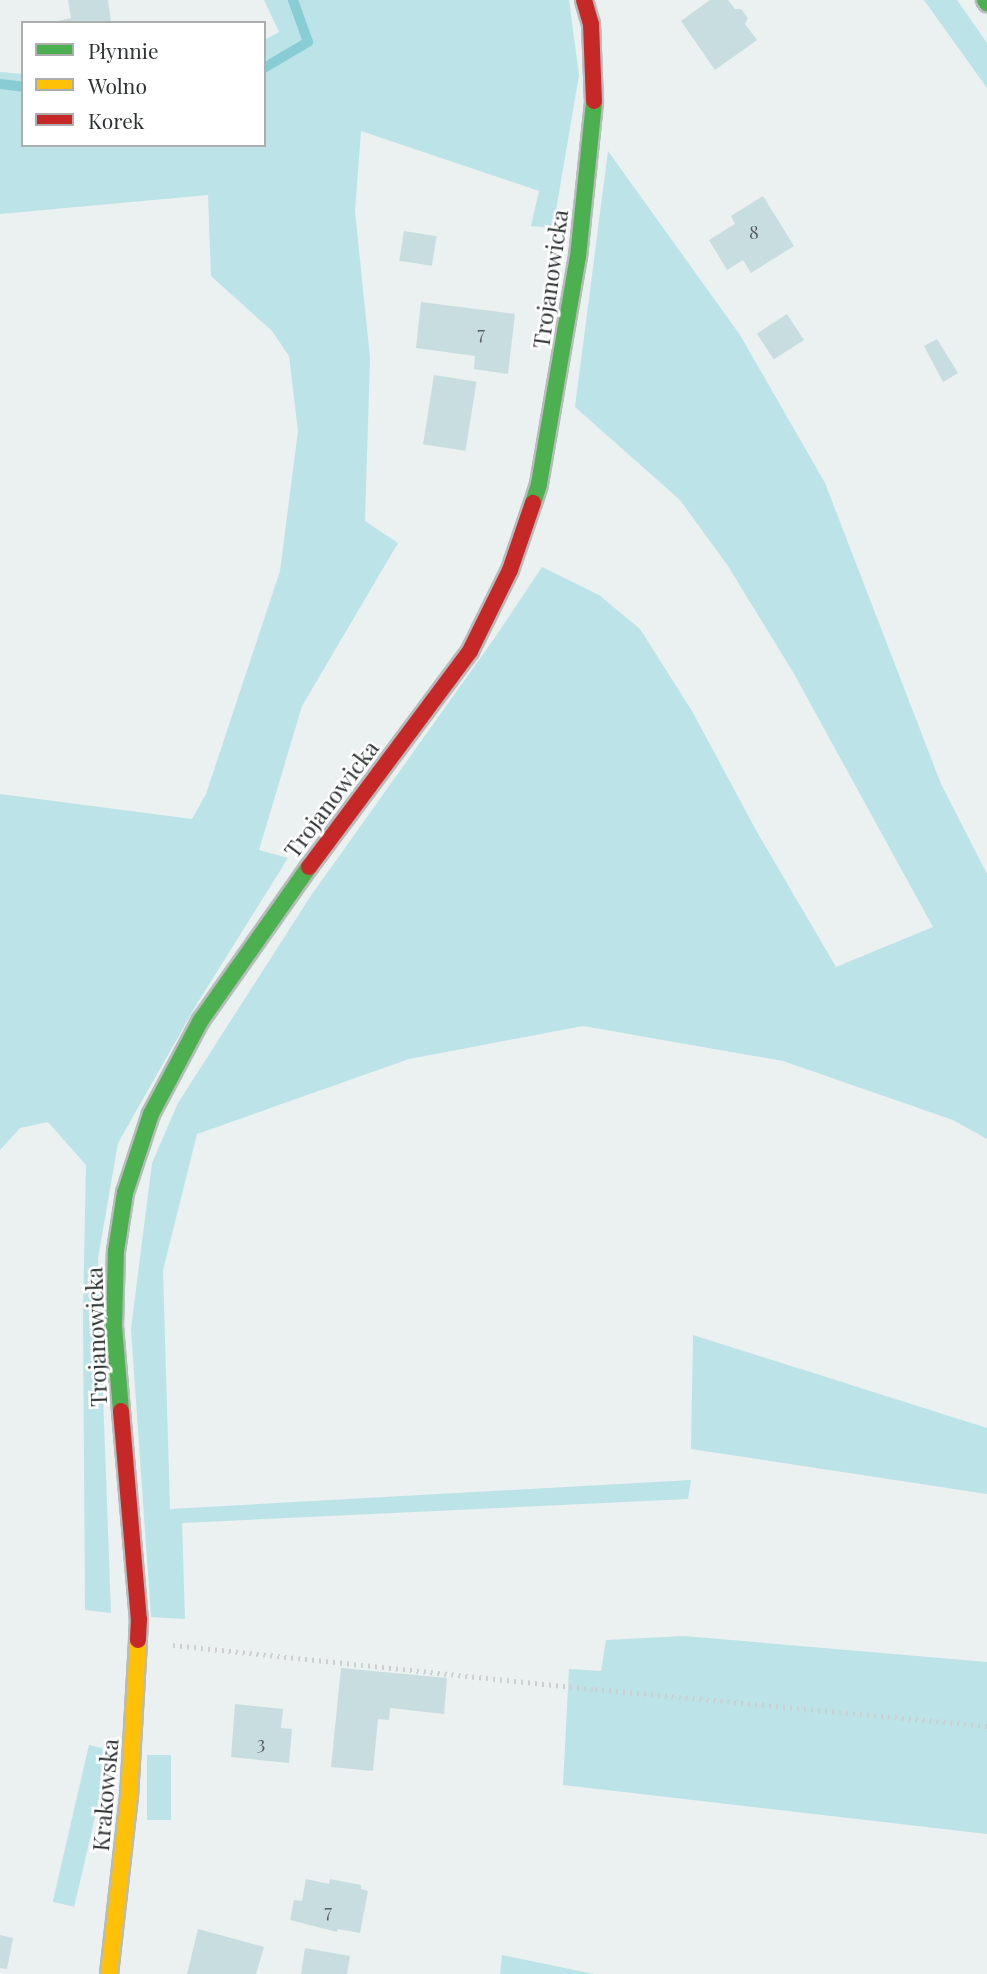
<!DOCTYPE html>
<html>
<head>
<meta charset="utf-8">
<style>
  body { margin:0 }
  #map { position:relative; width:987px; height:1974px; overflow:hidden; background:#ebf0f0; font-family:"Playfair Display",serif }
  div>[style] { position:absolute }
  [style*='--x'] { left:calc(var(--x)*1px); top:calc(var(--y)*1px); width:calc(var(--w)*1px); rotate:calc(var(--a)*1deg) }
  .green>* { inset:0; background:#bce3e7; transform-origin:0 0 }
  .stream>* { height:10px; margin:-5px; padding:0 5px; transform-origin:5px; border-radius:5px; background:#88cdd4 }
  .building>* { inset:0; background:#c8dde0; transform-origin:0 0 }
  .path>* { height:4.5px; margin-top:-2.25px; transform-origin:0; background:repeating-linear-gradient(90deg,#cecfd0 0 2px,transparent 0 7px) }
  .roads { filter:drop-shadow(2px 0 #b7bbbb) drop-shadow(-2px 0 #b7bbbb) drop-shadow(0 2px #b7bbbb) drop-shadow(0 -2px #b7bbbb) }
  .fast>* { height:16px; margin:-8px; padding:0 8px; transform-origin:8px; border-radius:8px; background:#4caf50 }
  .slow>* { height:16px; margin:-8px; padding:0 8px; transform-origin:8px; border-radius:8px; background:#ffc107 }
  .jam>* { height:16px; margin:-8px; padding:0 8px; transform-origin:8px; border-radius:8px; background:#c62828 }
  span { translate:-50% -50%; white-space:nowrap; text-align:center; line-height:1.15; -webkit-text-stroke:5px #fff; paint-order:stroke }
  .number-label { font-size:19px; color:#565e60 }
  .number-label span { -webkit-text-stroke-width:0 }
  .street-label { font-size:23px; color:#303435 }
  .legend { position:absolute; left:21px; top:21px; width:245px; height:126px; box-sizing:border-box; background:#fff; border:2px solid #acaeae; margin:0; padding:9px 12px; list-style:none; font-size:21px; color:#303435 }
  .legend li { display:flex; align-items:center; gap:14px; height:35px }
  .legend b { width:35px; border:2px solid #acaeae }
</style>
</head>
<body>
<div id="map">
  <div class="green">
    <div style="clip-path:polygon(264px 0,569px 0,579px 75px,553px 228px,531px 226px,539px 191px,361px 131px,355px 211px,370px 358px,365px 521px,398px 543px,302px 706px,259px 850px,288px 858px,198px 1002px,118px 1143px,98px 1258px,111px 1613px,85px 1610px,83px 1309px,86px 1165px,48px 1122px,20px 1128px,0 1150px,0 794px,192px 819px,206px 794px,280px 571px,298px 431px,289px 356px,272px 331px,211px 276px,208px 195px,0 214px,0 72px,23px 74px,23px 145px,264px 145px,264px 40px,279px 32px)"></div>
    <div style="clip-path:polygon(924px 0,957px 0,987px 43px,987px 88px)"></div>
    <div style="clip-path:polygon(608px 151px,740px 335px,825px 483px,941px 784px,987px 874px,987px 1139px,953px 1120px,783px 1061px,583px 1026px,409px 1059px,197px 1134px,163px 1270px,170px 1509px,691px 1480px,688px 1499px,182px 1523px,185px 1619px,151px 1617px,131px 1329px,152px 1163px,178px 1103px,310px 897px,496px 636px,542px 567px,599px 595px,640px 629px,692px 711px,757px 832px,836px 967px,933px 927px,793px 672px,728px 566px,680px 500px,575px 407px)"></div>
    <div style="clip-path:polygon(693px 1335px,987px 1428px,987px 1494px,691px 1449px)"></div>
    <div style="clip-path:polygon(684px 1636px,987px 1662px,987px 1834px,563px 1785px,569px 1669px,601px 1671px,606px 1640px)"></div>
    <div style="left:89px;top:1745px;width:22px;height:161px;rotate:13deg"></div>
    <div style="left:147px;top:1755px;width:24px;height:65px"></div>
    <div style="clip-path:polygon(502px 1955px,594px 1974px,500px 1974px)"></div>
  </div>
  <div class="stream">
    <div style="--x:264;--y:68;--w:51;--a:-30.6"></div>
    <div style="--x:308;--y:42;--w:45;--a:-109.7"></div>
    <div style="--x:0;--y:84;--w:23;--a:7"></div>
  </div>
  <div class="building">
    <div style="clip-path:polygon(68px 0,108px 0,111px 23px,49px 23px,71px 18px)"></div>
    <div style="clip-path:polygon(710px 0,728px 0,735px 9px,741px 9px,748px 18px,745px 24px,757px 40px,715px 70px,681px 21px)"></div>
    <div style="clip-path:polygon(763px 196px,794px 246px,751px 273px,743px 260px,727px 270px,709px 240px,735px 224px,731px 216px)"></div>
    <div style="left:404px;top:231px;width:33px;height:30px;rotate:9deg"></div>
    <div style="clip-path:polygon(421px 302px,515px 314px,508px 374px,474px 369px,475px 356px,416px 348px)"></div>
    <div style="left:787px;top:314px;width:31px;height:36px;rotate:57deg"></div>
    <div style="clip-path:polygon(937px 339px,958px 373px,943px 382px,924px 346px)"></div>
    <div style="left:434px;top:375px;width:43px;height:70px;rotate:9deg"></div>
    <div style="clip-path:polygon(341px 1668px,447px 1678px,444px 1714px,390px 1708px,389px 1720px,378px 1719px,373px 1771px,331px 1767px)"></div>
    <div style="clip-path:polygon(235px 1704px,283px 1709px,281px 1728px,292px 1729px,289px 1763px,231px 1757px)"></div>
    <div style="clip-path:polygon(306px 1879px,329px 1884px,330px 1879px,361px 1885px,361px 1889px,368px 1891px,360px 1933px,338px 1929px,337px 1932px,290px 1920px,294px 1900px,302px 1901px)"></div>
    <div style="clip-path:polygon(198px 1929px,264px 1947px,256px 1974px,187px 1974px)"></div>
    <div style="clip-path:polygon(0 1935px,13px 1938px,7px 1969px,0 1968px)"></div>
    <div style="clip-path:polygon(305px 1948px,350px 1956px,347px 1974px,301px 1974px)"></div>
  </div>
  <div class="path">
    <div style="--x:173;--y:1645;--w:424;--a:6"></div>
    <div style="--x:595;--y:1689;--w:394;--a:5.4"></div>
  </div>
  <div class="roads">
    <div class="fast">
      <div style="--x:985;--y:0;--w:4;--a:56"></div>
      <div style="--x:533;--y:503;--w:20;--a:-72"></div>
      <div style="--x:539;--y:484;--w:230;--a:-80.3"></div>
      <div style="--x:578;--y:257;--w:157;--a:-84.1"></div>
      <div style="--x:121;--y:1411;--w:85;--a:-94.7"></div>
      <div style="--x:114;--y:1326;--w:75;--a:-88.5"></div>
      <div style="--x:116;--y:1251;--w:59;--a:-81.2"></div>
      <div style="--x:125;--y:1193;--w:83;--a:-71.8"></div>
      <div style="--x:151;--y:1114;--w:106;--a:-62"></div>
      <div style="--x:201;--y:1020;--w:187;--a:-54.8"></div>
    </div>
    <div class="slow">
      <div style="--x:109;--y:1974;--w:178;--a:-83.6"></div>
      <div style="--x:129;--y:1797;--w:157;--a:-86.7"></div>
    </div>
    <div class="jam">
      <div style="--x:584;--y:0;--w:25;--a:74"></div>
      <div style="--x:591;--y:24;--w:77;--a:87.8"></div>
      <div style="--x:309;--y:867;--w:269;--a:-53.3"></div>
      <div style="--x:470;--y:651;--w:90;--a:-63.7"></div>
      <div style="--x:510;--y:570;--w:71;--a:-71.1"></div>
      <div style="--x:121;--y:1411;--w:209;--a:85.1"></div>
      <div style="--x:139;--y:1619;--w:21;--a:93"></div>
    </div>
  </div>
  <div class="number-label">
    <span style="left:754px;top:232px">8</span>
    <span style="left:481px;top:333px">7</span>
    <span style="left:261px;top:1743px">3</span>
    <span style="left:328px;top:1911px">7</span>
  </div>
  <div class="street-label">
    <span style="left:550px;top:279px;rotate:-82deg">Trojanowicka</span>
    <span style="left:331px;top:799px;rotate:-53deg">Trojanowicka</span>
    <span style="left:96px;top:1337px;rotate:-92deg">Trojanowicka</span>
    <span style="left:105px;top:1795px;rotate:-85deg">Krakowska</span>
  </div>
  <ul class="legend">
  <li><b style="height:9px;background:#4caf50"></b>Płynnie</li>
  <li><b style="height:9px;background:#ffc107"></b>Wolno</li>
  <li><b style="height:9px;background:#c62828"></b>Korek</li>
  </ul>
</div>
</body>
</html>
